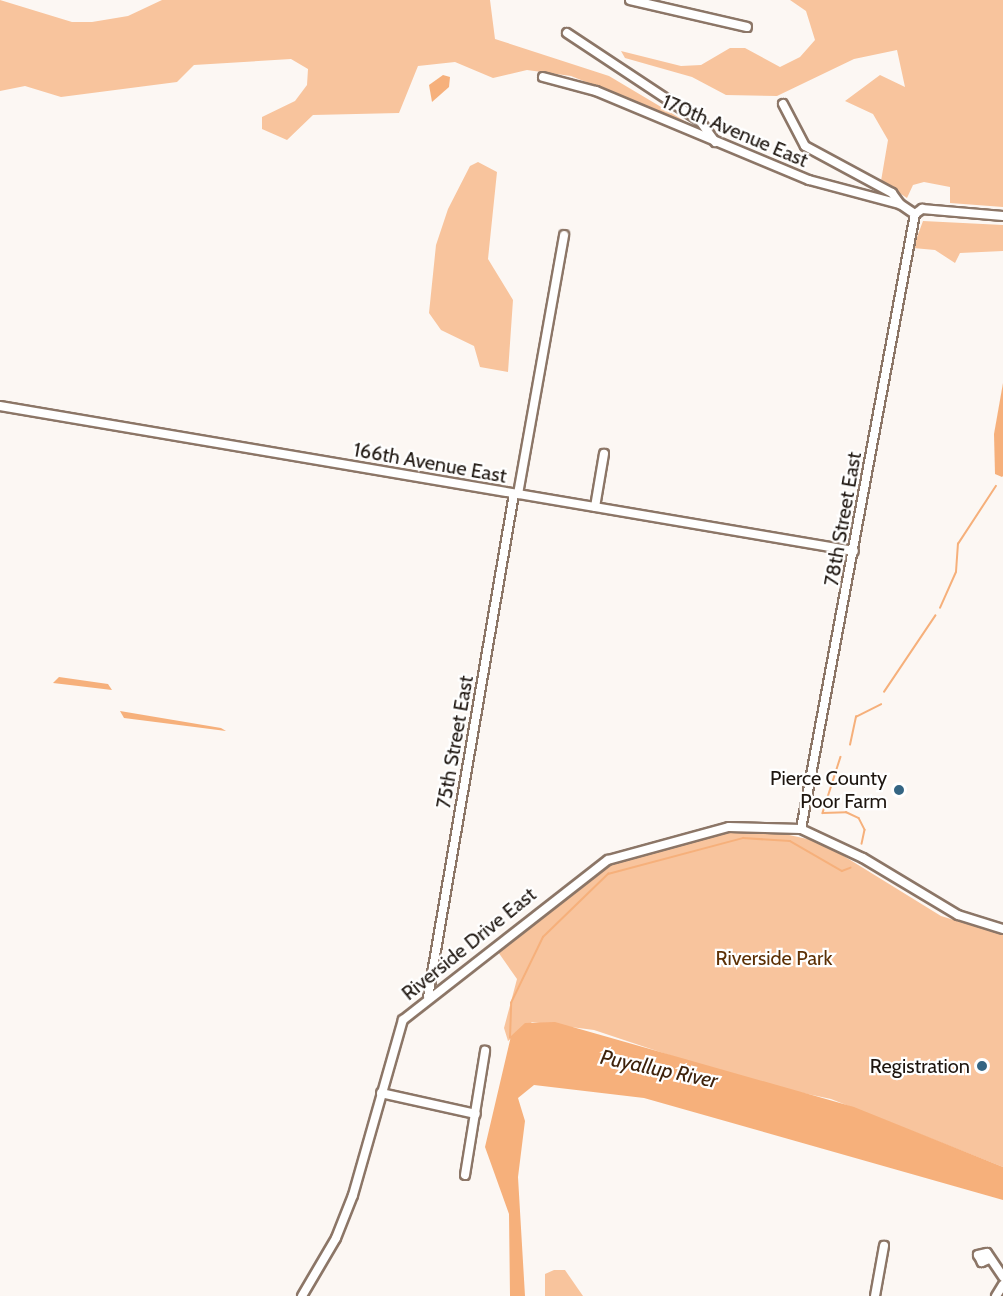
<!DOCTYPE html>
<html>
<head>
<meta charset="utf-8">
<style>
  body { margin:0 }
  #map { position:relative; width:1003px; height:1296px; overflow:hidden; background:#fcf7f3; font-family:Cabin,sans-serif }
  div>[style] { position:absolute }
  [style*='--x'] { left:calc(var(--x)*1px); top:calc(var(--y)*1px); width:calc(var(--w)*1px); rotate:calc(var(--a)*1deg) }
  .green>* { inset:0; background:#f8c49d }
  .water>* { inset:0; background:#f6b07b }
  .stream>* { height:1.5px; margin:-0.75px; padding:0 0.75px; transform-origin:0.75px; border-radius:0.75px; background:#f6b07b }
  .roads { filter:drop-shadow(2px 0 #8c7667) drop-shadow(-2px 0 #8c7667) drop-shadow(0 2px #8c7667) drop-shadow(0 -2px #8c7667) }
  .minor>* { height:8px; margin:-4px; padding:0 4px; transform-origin:4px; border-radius:4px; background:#fff }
  .dots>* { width:16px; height:16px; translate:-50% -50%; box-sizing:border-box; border:3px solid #fff; border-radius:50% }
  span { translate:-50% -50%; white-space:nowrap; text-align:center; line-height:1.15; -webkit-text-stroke:4.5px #fff; paint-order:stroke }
  .street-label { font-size:20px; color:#1e1610 }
  .poi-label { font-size:20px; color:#1e1610 }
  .right { translate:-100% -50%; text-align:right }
  .park-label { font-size:20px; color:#5d3106 }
  .water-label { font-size:21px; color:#3e220b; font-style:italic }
</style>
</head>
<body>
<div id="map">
  <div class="green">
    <div style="clip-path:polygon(0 0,72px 22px,92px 22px,128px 16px,162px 0,490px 0,495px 39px,609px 76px,688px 123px,571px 76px,527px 70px,493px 78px,455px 62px,418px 66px,399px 113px,313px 115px,287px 140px,262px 129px,262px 117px,295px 101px,307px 85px,308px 69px,291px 59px,194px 65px,177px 82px,61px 97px,25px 86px,0 91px)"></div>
    <div style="clip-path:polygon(790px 0,1003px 0,1003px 207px,950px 203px,950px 187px,924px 182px,913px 185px,907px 198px,881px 181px,888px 140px,873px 114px,845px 101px,880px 75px,905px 87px,897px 50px,854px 59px,777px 96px,726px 95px,692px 77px,625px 58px,621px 51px,681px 66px,701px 65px,730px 48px,745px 48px,780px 67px,800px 57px,815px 40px,806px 11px)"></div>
    <div style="clip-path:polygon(478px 162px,497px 172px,488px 259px,513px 300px,508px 372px,480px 367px,474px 346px,441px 330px,429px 313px,436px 245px,448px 209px,470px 166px)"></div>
    <div style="clip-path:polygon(923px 221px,1003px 225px,1003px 251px,960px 253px,955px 263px,935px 250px,913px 248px)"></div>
    <div style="clip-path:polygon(731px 831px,771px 831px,821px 842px,941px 916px,1003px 935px,1003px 1167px,831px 1099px,747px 1081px,594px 1030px,532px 1022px,508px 1041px,504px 1028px,517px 979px,496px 949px,622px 857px)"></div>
    <div style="clip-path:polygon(554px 1270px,565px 1270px,583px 1296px,545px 1296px,545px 1274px)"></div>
  </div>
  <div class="water">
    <div style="clip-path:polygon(443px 75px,450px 77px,449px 87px,432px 102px,429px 85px)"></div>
    <div style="clip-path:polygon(1003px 383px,1003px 476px,1002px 477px,995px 474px,994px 434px)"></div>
    <div style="clip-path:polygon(59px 677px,108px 684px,112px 690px,53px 683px)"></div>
    <div style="clip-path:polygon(120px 711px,221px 728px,226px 731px,124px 718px)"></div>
    <div style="clip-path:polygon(555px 1022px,854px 1107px,1003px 1167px,1003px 1200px,644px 1098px,534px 1085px,518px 1098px,525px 1121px,518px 1177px,525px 1296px,510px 1296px,509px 1214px,485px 1147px,511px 1036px,525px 1023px)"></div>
  </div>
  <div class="stream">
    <div style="--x:940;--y:608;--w:39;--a:-66"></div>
    <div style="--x:956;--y:572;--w:28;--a:-86"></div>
    <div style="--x:958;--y:544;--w:69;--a:-56.8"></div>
    <div style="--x:884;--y:692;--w:92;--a:-56.1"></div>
    <div style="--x:850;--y:745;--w:29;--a:-78"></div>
    <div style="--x:856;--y:717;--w:28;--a:-27"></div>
    <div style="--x:841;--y:757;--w:59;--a:107.8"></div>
    <div style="--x:823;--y:813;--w:23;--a:-2"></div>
    <div style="--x:846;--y:812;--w:14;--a:25"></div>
    <div style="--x:859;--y:818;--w:13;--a:63"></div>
    <div style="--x:865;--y:830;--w:14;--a:102"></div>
    <div style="--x:510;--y:1038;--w:35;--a:-88"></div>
    <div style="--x:511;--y:1003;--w:73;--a:-64.1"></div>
    <div style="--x:543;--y:937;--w:91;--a:-44.1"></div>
    <div style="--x:608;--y:874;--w:140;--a:-14.9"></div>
    <div style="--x:743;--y:838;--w:47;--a:3.7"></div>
    <div style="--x:790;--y:841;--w:60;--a:30"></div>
    <div style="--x:842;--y:871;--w:9;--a:-21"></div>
  </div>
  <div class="roads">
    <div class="minor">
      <div style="--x:630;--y:0;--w:120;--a:13"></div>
      <div style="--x:567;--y:33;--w:159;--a:33.5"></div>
      <div style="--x:700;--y:121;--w:26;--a:54"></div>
      <div style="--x:543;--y:77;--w:55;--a:14.8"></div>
      <div style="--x:596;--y:91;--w:231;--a:22.7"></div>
      <div style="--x:809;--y:180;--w:94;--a:14.8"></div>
      <div style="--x:900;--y:204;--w:18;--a:34"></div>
      <div style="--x:783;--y:104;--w:47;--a:62.4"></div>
      <div style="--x:805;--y:146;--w:99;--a:28.4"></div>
      <div style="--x:892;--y:193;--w:14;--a:54"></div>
      <div style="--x:915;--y:214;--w:9;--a:-36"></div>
      <div style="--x:922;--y:209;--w:81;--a:4.9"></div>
      <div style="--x:0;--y:406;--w:866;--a:9.64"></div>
      <div style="--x:518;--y:494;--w:263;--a:-79.9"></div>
      <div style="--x:595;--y:507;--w:54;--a:-80.4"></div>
      <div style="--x:801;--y:829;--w:625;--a:-79.5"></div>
      <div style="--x:428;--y:997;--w:510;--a:-80.3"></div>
      <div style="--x:381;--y:1093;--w:97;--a:12.5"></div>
      <div style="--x:465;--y:1175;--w:126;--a:-80.8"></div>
      <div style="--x:989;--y:1259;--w:8;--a:157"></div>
      <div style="--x:982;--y:1262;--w:8;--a:-120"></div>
      <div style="--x:978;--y:1255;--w:9;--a:-13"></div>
      <div style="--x:987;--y:1253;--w:29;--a:56"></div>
      <div style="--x:302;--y:1296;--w:67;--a:-59.6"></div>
      <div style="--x:336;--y:1238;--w:46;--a:-68.4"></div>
      <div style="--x:353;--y:1195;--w:182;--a:-74.1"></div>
      <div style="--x:403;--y:1020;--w:260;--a:-38"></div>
      <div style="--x:608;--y:860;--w:125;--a:-15.3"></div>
      <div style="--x:729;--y:827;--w:72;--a:1.6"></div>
      <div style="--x:801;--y:829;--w:68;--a:25.1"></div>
      <div style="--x:863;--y:858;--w:111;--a:31"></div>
      <div style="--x:958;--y:915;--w:47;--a:17.3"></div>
      <div style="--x:875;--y:1296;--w:51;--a:-79.8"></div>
      <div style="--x:996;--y:1296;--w:13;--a:-58"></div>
    </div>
  </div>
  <div class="dots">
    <div style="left:899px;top:790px;background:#346583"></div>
    <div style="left:982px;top:1066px;background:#346583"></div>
  </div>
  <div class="street-label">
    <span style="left:735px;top:131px;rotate:23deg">170th Avenue East</span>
    <span style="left:430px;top:463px;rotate:10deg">166th Avenue East</span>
    <span style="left:843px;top:519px;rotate:-80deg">78th Street East</span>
    <span style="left:455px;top:742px;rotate:-80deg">75th Street East</span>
    <span style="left:469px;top:944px;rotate:-39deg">Riverside Drive East</span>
  </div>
  <div class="poi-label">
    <span class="right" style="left:887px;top:790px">Pierce County<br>Poor Farm</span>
    <span class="right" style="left:970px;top:1066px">Registration</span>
  </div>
  <div class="park-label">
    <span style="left:774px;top:958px">Riverside Park</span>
  </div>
  <div class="water-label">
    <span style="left:659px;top:1069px;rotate:12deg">Puyallup River</span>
  </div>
</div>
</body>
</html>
